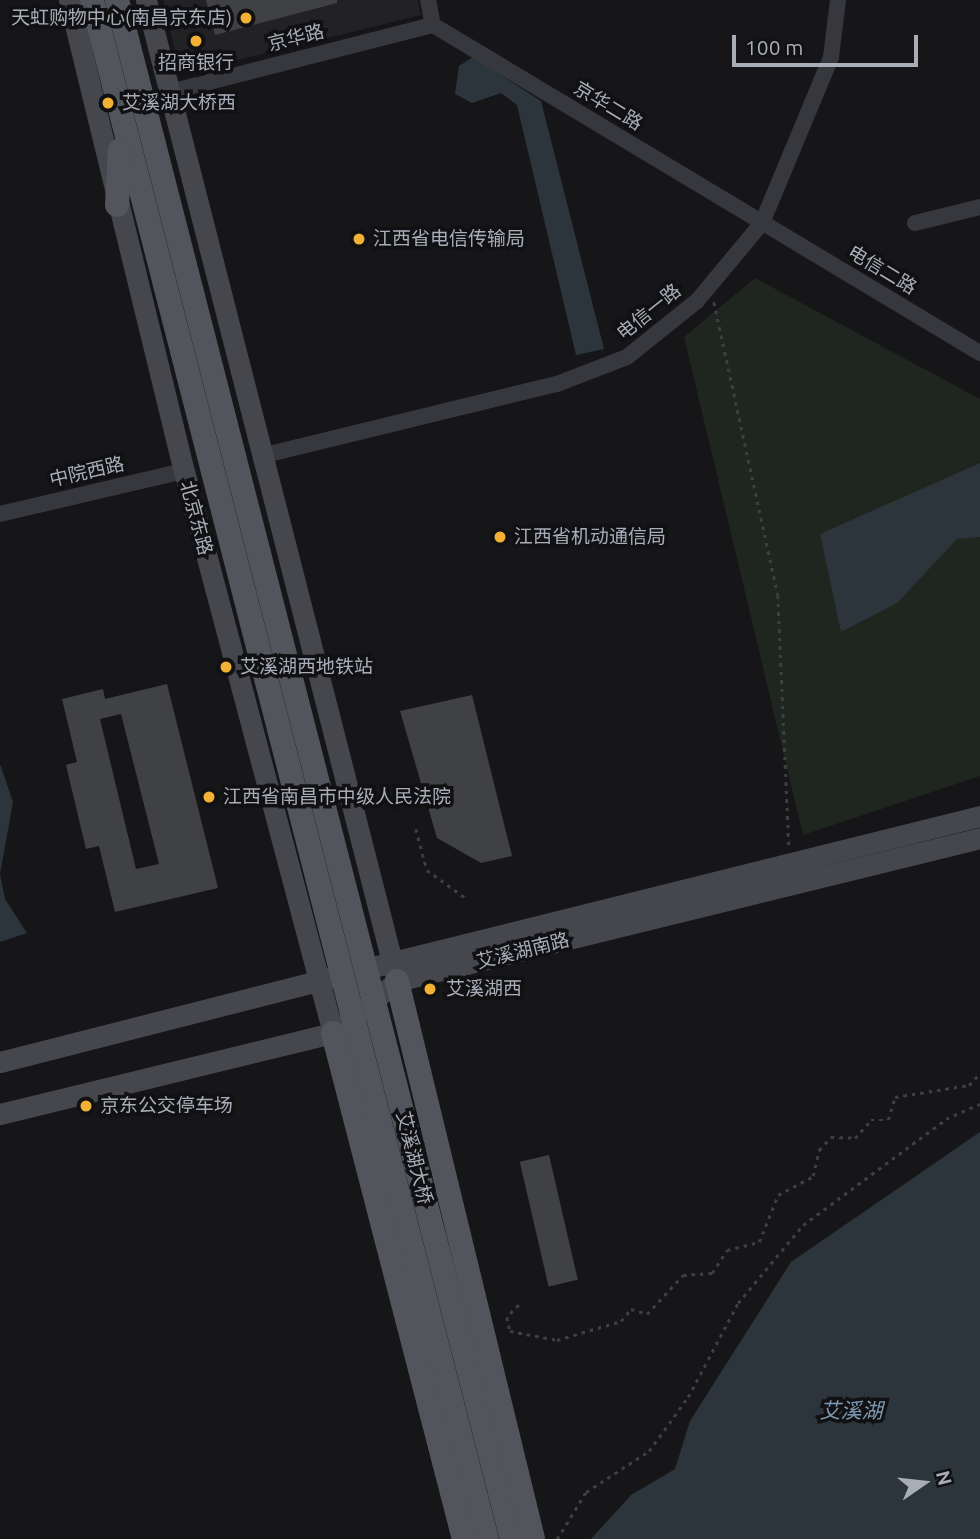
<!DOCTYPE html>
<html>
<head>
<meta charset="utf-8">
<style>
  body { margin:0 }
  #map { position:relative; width:980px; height:1539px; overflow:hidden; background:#161618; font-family:Ubuntu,"Noto Sans SC",sans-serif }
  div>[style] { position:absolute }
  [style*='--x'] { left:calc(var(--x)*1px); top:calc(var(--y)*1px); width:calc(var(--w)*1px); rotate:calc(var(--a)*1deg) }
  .built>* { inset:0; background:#222225 }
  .green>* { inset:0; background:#1e261f }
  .water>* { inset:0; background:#2c353c }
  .building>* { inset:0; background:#404145; transform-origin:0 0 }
  .path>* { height:2.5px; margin-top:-1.25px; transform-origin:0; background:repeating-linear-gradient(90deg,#3d3f44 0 3.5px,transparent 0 8.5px) }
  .minor>* { height:16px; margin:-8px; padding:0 8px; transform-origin:8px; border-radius:8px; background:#37383d }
  .secondary>* { height:21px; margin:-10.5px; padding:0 10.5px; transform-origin:10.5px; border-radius:10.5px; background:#45474d }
  .primary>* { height:24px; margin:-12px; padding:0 12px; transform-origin:12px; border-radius:12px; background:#53555c }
  .dots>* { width:19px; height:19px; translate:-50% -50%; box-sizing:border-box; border:4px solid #111113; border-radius:50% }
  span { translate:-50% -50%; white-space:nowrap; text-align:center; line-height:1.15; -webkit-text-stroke:7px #111113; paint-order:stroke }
  .poi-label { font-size:19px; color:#a8adb8 }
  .right { translate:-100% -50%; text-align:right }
  .left { translate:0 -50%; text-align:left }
  .street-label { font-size:19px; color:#a8adb8 }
  .water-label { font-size:21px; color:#7f9bb3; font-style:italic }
  .north { position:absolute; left:889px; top:1448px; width:70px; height:70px; -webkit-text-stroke:5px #111113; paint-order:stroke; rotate:76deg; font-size:19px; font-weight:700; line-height:28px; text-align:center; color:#a8adb8 }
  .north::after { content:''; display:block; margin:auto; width:24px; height:32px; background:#a8adb8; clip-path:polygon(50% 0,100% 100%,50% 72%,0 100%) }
  .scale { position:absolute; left:732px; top:35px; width:186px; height:32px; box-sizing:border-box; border:4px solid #a8adb8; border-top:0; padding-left:9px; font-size:21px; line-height:24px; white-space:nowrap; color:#a8adb8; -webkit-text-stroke:5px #111113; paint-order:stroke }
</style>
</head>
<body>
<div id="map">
  <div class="built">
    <div style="clip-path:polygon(163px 0,418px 0,421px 15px,180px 74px)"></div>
  </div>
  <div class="green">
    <div style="clip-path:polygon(755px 278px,980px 399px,980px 776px,803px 835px,684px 337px)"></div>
  </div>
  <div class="water">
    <div style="clip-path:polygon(473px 57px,541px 101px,604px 349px,576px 355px,517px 105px,501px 93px,472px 103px,455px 94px,459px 66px)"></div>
    <div style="clip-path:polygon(980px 463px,980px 537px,957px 539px,897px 603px,841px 632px,820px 534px)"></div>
    <div style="clip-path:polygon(0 764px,13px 802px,0 874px,5px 899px,27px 933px,0 942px)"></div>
    <div style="clip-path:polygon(980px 1132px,980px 1539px,591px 1539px,631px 1495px,675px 1469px,690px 1421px,791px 1262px)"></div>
  </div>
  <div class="building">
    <div style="clip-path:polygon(206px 0,337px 0,337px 3px,215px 35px)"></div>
    <div style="clip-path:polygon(evenodd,167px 684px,218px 888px,115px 912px,99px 846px,86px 849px,66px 765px,77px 762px,62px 699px,103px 689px,105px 699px,167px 684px,121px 714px,159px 864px,136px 869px,100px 719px,121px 714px)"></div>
    <div style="clip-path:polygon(472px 695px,512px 856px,481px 863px,437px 838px,400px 711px)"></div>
    <div style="left:549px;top:1155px;width:128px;height:30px;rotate:77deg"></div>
  </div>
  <div class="path">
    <div style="--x:714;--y:302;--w:300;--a:77.7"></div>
    <div style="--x:778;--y:595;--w:253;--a:87.5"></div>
    <div style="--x:416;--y:829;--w:42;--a:75"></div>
    <div style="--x:427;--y:870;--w:49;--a:35.9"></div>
    <div style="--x:519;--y:1305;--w:17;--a:135"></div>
    <div style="--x:507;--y:1317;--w:14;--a:78"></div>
    <div style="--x:510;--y:1331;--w:48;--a:10.8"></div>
    <div style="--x:557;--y:1340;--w:67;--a:-16.5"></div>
    <div style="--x:621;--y:1321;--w:16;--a:-50"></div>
    <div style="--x:631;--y:1309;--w:17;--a:17"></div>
    <div style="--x:647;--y:1314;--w:53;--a:-47.3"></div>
    <div style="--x:683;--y:1275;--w:29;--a:-4"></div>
    <div style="--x:712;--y:1273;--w:27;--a:-57"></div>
    <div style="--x:727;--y:1250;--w:33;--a:-14"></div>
    <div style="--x:759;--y:1242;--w:51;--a:-68"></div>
    <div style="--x:778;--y:1195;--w:40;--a:-28"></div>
    <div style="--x:813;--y:1176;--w:27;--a:-77"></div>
    <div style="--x:819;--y:1150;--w:18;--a:-47"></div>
    <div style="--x:831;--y:1137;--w:24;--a:2"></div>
    <div style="--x:855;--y:1138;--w:24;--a:-48"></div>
    <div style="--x:871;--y:1120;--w:17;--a:0"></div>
    <div style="--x:888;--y:1120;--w:24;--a:-73"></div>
    <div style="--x:895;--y:1097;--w:75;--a:-9.2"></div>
    <div style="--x:969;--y:1085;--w:16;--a:-47"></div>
    <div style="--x:557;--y:1539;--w:55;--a:-58.3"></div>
    <div style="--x:586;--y:1492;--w:75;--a:-33.1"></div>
    <div style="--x:649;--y:1451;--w:67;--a:-54.2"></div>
    <div style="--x:688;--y:1397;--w:106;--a:-62"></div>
    <div style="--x:738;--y:1303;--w:102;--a:-50.2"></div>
    <div style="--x:803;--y:1225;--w:178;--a:-36.5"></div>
    <div style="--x:946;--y:1119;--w:37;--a:-24"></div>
  </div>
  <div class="minor">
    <div style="--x:428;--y:0;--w:25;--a:79"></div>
    <div style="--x:433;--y:25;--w:638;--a:30.95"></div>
    <div style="--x:170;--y:92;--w:271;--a:-14.3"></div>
    <div style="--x:915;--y:223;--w:67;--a:-13.8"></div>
    <div style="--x:261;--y:456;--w:305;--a:-13.7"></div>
    <div style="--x:557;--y:384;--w:75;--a:-21.1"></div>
    <div style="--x:627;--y:357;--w:90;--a:-38.7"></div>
    <div style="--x:697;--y:301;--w:102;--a:-50.2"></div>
    <div style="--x:762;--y:223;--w:180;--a:-67.4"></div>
    <div style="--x:831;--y:57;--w:57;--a:-83"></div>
    <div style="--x:0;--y:514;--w:189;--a:-13.2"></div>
  </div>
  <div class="secondary">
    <div style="--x:69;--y:0;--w:485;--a:76.3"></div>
    <div style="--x:184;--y:471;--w:581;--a:75.15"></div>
    <div style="--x:146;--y:0;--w:1013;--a:75.65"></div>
    <div style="--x:377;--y:966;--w:621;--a:-13.97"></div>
    <div style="--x:0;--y:1062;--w:340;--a:-14.3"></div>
    <div style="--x:0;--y:1114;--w:343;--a:-13.7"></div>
    <div style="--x:333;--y:1033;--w:82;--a:-39.1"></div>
    <div style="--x:397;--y:981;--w:600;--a:-13.78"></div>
  </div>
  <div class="primary">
    <div style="--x:92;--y:0;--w:1589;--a:75.61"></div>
    <div style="--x:117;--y:0;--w:1589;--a:75.61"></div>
    <div style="--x:117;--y:205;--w:55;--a:-86.9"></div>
    <div style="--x:397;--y:981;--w:574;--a:76.3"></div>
    <div style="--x:333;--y:1033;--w:523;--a:75.49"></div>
  </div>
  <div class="dots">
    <div style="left:246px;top:18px;background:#f2b134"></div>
    <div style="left:196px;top:41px;background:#f2b134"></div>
    <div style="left:108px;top:103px;background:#f2b134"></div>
    <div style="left:359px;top:239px;background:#f2b134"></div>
    <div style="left:500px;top:537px;background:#f2b134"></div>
    <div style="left:226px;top:667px;background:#f2b134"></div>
    <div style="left:209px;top:797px;background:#f2b134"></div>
    <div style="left:430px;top:989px;background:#f2b134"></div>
    <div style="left:86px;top:1106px;background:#f2b134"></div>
  </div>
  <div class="poi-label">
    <span class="right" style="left:232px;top:18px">天虹购物中心(南昌京东店)</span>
    <span style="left:196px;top:63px">招商银行</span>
    <span class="left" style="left:122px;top:103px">艾溪湖大桥西</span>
    <span class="left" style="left:373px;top:239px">江西省电信传输局</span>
    <span class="left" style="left:514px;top:537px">江西省机动通信局</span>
    <span class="left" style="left:240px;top:667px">艾溪湖西地铁站</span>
    <span class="left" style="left:223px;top:797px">江西省南昌市中级人民法院</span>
    <span class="left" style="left:446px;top:989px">艾溪湖西</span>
    <span class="left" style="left:100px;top:1106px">京东公交停车场</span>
  </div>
  <div class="street-label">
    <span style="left:296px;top:38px;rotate:-14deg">京华路</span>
    <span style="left:608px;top:106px;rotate:31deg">京华二路</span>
    <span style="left:882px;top:270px;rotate:31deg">电信二路</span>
    <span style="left:649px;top:312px;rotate:-39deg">电信一路</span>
    <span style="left:87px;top:472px;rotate:-13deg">中院西路</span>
    <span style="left:196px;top:518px;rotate:75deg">北京东路</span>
    <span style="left:523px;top:951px;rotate:-14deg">艾溪湖南路</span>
    <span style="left:414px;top:1158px;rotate:76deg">艾溪湖大桥</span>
  </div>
  <div class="water-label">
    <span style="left:851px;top:1410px">艾溪湖</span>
  </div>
  <div class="north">N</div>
  <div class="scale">100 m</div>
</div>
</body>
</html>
